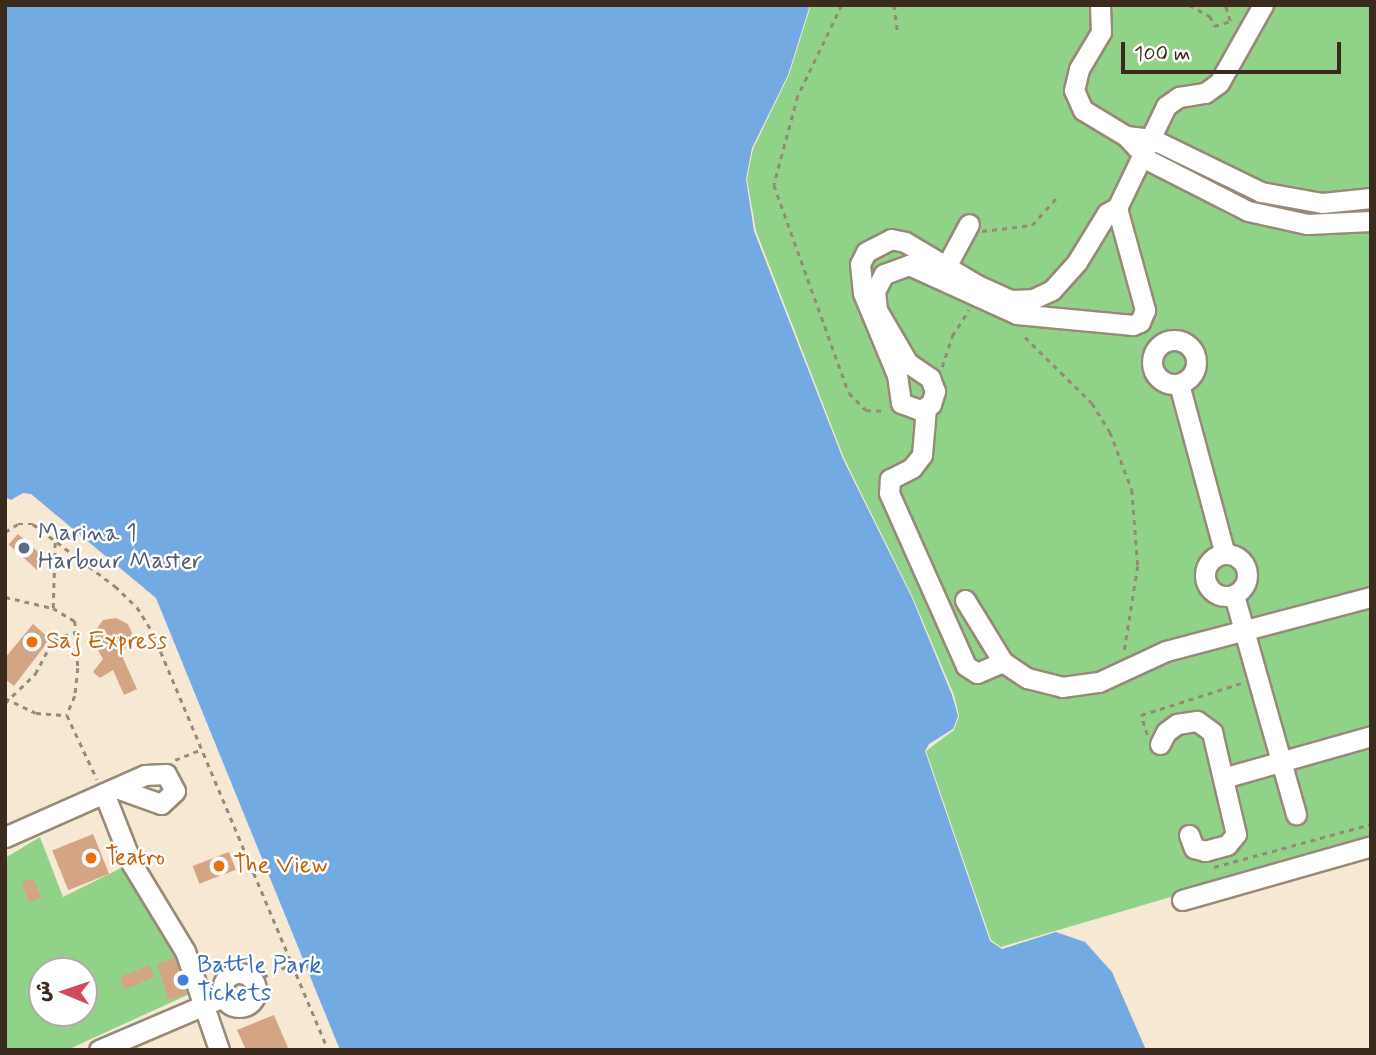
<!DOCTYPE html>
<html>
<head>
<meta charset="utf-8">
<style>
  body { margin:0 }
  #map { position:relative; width:1376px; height:1055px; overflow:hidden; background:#f6e8d3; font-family:Mynerve,"Playpen Sans Arabic",sans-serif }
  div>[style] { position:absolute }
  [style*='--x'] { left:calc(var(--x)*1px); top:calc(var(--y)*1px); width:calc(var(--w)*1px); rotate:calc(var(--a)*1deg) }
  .green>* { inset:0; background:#91d289 }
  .water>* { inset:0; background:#72aae1 }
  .building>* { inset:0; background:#d4a584; transform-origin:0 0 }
  .path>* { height:2.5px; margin-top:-1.25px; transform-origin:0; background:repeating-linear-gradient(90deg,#988978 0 5px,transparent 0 10px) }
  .roads { filter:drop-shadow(2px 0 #988978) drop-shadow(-2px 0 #988978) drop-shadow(0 2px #988978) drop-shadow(0 -2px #988978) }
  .minor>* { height:19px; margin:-9.5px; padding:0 9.5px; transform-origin:9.5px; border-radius:9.5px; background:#fff }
  .minor>.ring { margin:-9.5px; padding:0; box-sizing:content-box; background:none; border:19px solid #fff; border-radius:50% }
  .dots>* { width:19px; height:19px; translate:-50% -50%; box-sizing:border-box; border:4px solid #fff; border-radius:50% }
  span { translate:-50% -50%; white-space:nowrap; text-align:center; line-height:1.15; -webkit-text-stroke:5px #fff; paint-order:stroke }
  .service-label { font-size:24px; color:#4e5e75 }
  .left { translate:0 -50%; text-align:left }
  .food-label { font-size:24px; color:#c56008 }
  .shop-label { font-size:24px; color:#366cbe }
  .frame { position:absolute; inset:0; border:7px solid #3b2a1e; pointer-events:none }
  .north { position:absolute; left:28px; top:957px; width:70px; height:70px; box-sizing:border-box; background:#fff; border:2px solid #b1aaa5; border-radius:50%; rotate:272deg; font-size:19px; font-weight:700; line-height:28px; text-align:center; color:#3b2a1e }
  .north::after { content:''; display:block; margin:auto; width:24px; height:32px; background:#d1495b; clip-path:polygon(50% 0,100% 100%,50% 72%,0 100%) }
  .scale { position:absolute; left:1121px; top:42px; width:220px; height:32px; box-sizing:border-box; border:4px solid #3b2a1e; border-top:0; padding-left:9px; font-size:21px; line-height:24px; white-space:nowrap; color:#3b2a1e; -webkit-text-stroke:5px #fff; paint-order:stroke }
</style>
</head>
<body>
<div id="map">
  <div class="green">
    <div style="clip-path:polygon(811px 5px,1371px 5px,1371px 838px,1001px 947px,991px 940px,926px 751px,954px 730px,959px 716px,954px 695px,913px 598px,844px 458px,756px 231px,747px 179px,753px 149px,789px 75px)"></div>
    <div style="clip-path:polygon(evenodd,40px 837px,63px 897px,123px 867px,134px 878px,196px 991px,67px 1050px,5px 1050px,5px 858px,40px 837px,42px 971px,84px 971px,84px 1013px,42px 1013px,42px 971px)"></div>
  </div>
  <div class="water">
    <div style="clip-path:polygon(5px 5px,810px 5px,788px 75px,752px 148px,746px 179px,754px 231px,843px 459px,912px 598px,952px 695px,958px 716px,953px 729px,929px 744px,925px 751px,990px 941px,1002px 949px,1056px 932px,1085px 942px,1112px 972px,1146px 1050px,340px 1050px,156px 598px,31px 494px,23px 493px,11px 500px,5px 497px)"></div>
  </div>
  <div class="building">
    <div style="left:18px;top:534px;width:38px;height:14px;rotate:42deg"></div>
    <div style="clip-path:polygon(116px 618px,128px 624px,132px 633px,122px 656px,137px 689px,124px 695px,113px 670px,100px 678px,93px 672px,103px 659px,94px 643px,95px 631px,103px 620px)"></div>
    <div style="clip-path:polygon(33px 624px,50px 639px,14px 686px,5px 679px,5px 658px)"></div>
    <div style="left:93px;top:834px;width:43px;height:44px;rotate:68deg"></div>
    <div style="left:229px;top:852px;width:19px;height:39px;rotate:69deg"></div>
    <div style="left:33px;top:878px;width:21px;height:13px;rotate:67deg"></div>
    <div style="left:175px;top:958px;width:38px;height:19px;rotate:72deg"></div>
    <div style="left:149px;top:965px;width:13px;height:32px;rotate:67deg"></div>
    <div style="clip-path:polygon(274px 1015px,289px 1050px,246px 1050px,237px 1030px)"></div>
  </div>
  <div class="path">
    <div style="--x:842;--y:5;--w:101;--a:115.8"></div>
    <div style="--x:798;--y:96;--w:92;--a:105.1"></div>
    <div style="--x:774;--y:185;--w:221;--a:70.2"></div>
    <div style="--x:849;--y:393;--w:24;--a:45"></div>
    <div style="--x:866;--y:410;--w:19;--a:3"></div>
    <div style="--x:894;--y:5;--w:27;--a:82"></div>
    <div style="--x:1189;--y:5;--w:24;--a:28"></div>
    <div style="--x:1210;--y:16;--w:11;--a:68"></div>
    <div style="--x:1214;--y:26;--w:17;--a:-17"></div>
    <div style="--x:1230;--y:21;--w:17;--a:-107"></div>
    <div style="--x:1214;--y:5;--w:5;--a:0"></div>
    <div style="--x:982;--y:231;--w:50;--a:-6.8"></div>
    <div style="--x:1032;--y:225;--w:40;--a:-48"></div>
    <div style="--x:1025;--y:337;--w:94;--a:44.6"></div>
    <div style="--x:1092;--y:403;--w:34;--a:58"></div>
    <div style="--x:1110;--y:432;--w:62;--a:69.2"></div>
    <div style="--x:1132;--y:490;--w:76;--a:85.5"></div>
    <div style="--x:1138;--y:566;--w:88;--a:99.1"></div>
    <div style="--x:942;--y:367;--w:33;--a:-72"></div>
    <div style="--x:952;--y:336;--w:31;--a:-57"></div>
    <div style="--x:5;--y:532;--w:15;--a:-32"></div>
    <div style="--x:18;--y:524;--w:15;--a:0"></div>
    <div style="--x:33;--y:524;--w:103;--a:37.1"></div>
    <div style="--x:115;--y:586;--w:30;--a:44"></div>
    <div style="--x:137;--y:607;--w:31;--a:58"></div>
    <div style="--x:153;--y:633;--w:452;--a:67.2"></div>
    <div style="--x:5;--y:597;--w:49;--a:12.9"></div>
    <div style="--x:53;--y:608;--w:26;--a:31"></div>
    <div style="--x:75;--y:621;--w:47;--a:86.3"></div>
    <div style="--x:78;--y:668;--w:28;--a:96"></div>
    <div style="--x:75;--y:696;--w:21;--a:113"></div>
    <div style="--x:53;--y:608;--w:66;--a:-88.3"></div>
    <div style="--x:5;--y:698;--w:34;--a:26"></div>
    <div style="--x:36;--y:713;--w:31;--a:4"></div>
    <div style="--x:5;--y:703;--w:42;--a:-44"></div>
    <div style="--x:35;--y:674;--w:40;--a:-62"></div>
    <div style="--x:54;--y:639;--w:23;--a:-18"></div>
    <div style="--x:67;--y:715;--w:71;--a:64.9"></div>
    <div style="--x:1147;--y:735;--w:21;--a:-107"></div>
    <div style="--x:1141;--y:715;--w:106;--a:-17.6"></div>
    <div style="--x:175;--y:760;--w:29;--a:-22"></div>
    <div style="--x:1214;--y:867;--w:163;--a:-15.3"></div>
    <div style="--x:254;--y:981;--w:42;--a:-24.1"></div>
  </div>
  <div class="roads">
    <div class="minor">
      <div style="--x:1100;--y:5;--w:27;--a:88"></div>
      <div style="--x:1101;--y:32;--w:43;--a:120.7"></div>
      <div style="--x:1079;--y:69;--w:22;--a:103"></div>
      <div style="--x:1074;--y:90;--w:22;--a:66"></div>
      <div style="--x:1083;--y:110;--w:50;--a:31.2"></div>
      <div style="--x:1371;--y:198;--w:49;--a:174.2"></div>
      <div style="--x:1322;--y:203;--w:62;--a:-169.8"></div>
      <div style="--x:1261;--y:192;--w:121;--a:-154.1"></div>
      <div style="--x:1152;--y:139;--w:26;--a:-173"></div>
      <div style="--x:1126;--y:136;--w:33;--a:47"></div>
      <div style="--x:1148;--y:160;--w:112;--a:27"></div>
      <div style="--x:1248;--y:211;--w:60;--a:12.4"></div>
      <div style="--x:1307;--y:224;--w:64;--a:-2.7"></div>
      <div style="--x:1117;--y:208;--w:106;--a:74.6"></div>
      <div style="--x:1145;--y:310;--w:13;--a:113"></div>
      <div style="--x:1140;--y:322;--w:8;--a:157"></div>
      <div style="--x:1133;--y:325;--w:117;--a:-174.6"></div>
      <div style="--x:1017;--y:314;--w:119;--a:-155.6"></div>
      <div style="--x:909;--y:265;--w:27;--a:160"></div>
      <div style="--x:884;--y:274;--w:19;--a:118"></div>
      <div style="--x:875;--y:291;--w:19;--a:84"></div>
      <div style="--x:877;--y:310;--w:61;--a:59.7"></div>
      <div style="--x:908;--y:363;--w:27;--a:34"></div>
      <div style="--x:930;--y:378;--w:14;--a:69"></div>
      <div style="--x:935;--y:391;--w:14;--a:107"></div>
      <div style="--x:931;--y:404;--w:13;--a:151"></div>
      <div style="--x:920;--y:410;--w:20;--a:-160"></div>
      <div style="--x:901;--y:403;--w:28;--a:-98"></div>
      <div style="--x:897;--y:375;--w:89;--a:-112.5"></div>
      <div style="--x:863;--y:293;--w:29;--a:-96"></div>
      <div style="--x:860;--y:264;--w:13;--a:-63"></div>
      <div style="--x:866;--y:252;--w:28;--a:-27"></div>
      <div style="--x:891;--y:239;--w:14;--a:12"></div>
      <div style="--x:905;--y:242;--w:84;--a:30.8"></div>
      <div style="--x:977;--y:285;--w:36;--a:24"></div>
      <div style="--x:1010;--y:300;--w:23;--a:-2"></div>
      <div style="--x:1033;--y:299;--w:21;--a:-25"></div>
      <div style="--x:1052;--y:290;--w:38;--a:-48"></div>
      <div style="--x:1077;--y:262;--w:57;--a:-58.5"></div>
      <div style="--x:1107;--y:213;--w:11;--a:-27"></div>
      <div style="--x:1117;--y:208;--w:113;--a:-64.3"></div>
      <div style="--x:1166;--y:106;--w:16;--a:-35"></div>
      <div style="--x:1179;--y:97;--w:26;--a:-9"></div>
      <div style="--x:1205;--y:93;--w:17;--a:-36"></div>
      <div style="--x:1219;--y:83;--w:90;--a:-60.6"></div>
      <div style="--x:940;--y:278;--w:61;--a:-61.8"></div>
      <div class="ring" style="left:1152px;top:340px;width:25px;height:25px"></div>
      <div style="--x:1179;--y:384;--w:176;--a:74.9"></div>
      <div style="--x:926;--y:408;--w:47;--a:94.9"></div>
      <div style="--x:922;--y:455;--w:16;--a:128"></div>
      <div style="--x:912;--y:468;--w:25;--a:153"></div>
      <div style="--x:890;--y:479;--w:14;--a:94"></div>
      <div style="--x:889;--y:493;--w:189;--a:66"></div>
      <div style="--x:966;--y:666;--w:13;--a:32"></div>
      <div style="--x:977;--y:673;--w:28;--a:-23"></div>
      <div class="ring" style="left:1205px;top:554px;width:23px;height:23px"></div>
      <div style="--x:1234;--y:595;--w:228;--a:74.2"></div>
      <div style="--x:965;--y:600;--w:73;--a:58.5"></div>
      <div style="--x:1003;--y:662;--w:29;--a:34"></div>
      <div style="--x:1027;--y:678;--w:36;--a:14"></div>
      <div style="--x:1062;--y:687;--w:37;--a:-8"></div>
      <div style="--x:1099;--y:682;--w:74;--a:-24.8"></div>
      <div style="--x:1166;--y:651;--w:212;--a:-14.8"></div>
      <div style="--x:1160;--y:744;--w:13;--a:-63"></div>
      <div style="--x:1166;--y:732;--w:14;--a:-36"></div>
      <div style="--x:1177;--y:724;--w:20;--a:-9"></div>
      <div style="--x:1197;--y:721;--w:19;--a:36"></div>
      <div style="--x:1212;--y:732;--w:105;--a:76.8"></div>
      <div style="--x:1236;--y:834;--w:14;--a:129"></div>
      <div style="--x:1227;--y:845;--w:23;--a:165"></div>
      <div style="--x:1205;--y:851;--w:11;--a:-165"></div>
      <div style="--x:1194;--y:848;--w:14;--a:-111"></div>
      <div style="--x:1223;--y:778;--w:154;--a:-15.8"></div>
      <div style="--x:104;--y:793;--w:76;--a:68.5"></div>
      <div style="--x:132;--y:864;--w:102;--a:58.7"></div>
      <div style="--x:185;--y:951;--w:105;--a:71"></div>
      <div style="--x:5;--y:837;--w:153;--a:-23.9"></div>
      <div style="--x:145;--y:775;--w:21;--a:-3"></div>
      <div style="--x:166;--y:774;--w:19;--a:62"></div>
      <div style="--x:175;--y:791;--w:19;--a:137"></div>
      <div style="--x:161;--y:804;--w:45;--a:-160.3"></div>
      <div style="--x:1182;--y:900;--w:197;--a:-15.9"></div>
      <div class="ring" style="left:222px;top:973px;width:15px;height:15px"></div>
      <div style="--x:99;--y:1050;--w:135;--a:-23.1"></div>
    </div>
  </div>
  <div class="dots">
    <div style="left:24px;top:548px;background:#5c6f8a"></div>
    <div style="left:32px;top:642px;background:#e8710a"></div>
    <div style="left:91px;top:858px;background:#e8710a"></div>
    <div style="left:219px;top:866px;background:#e8710a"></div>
    <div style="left:183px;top:980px;background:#3f7fe0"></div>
  </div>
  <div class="service-label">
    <span class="left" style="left:38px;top:548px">Marina 1<br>Harbour Master</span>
  </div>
  <div class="food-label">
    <span class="left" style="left:46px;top:642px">Saj Express</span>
    <span class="left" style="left:105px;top:858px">Teatro</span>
    <span class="left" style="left:233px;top:866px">The View</span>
  </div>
  <div class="shop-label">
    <span class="left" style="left:197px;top:980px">Battle Park<br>Tickets</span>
  </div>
  <div class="frame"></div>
  <div class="north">ش</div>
  <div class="scale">100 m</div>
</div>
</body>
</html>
